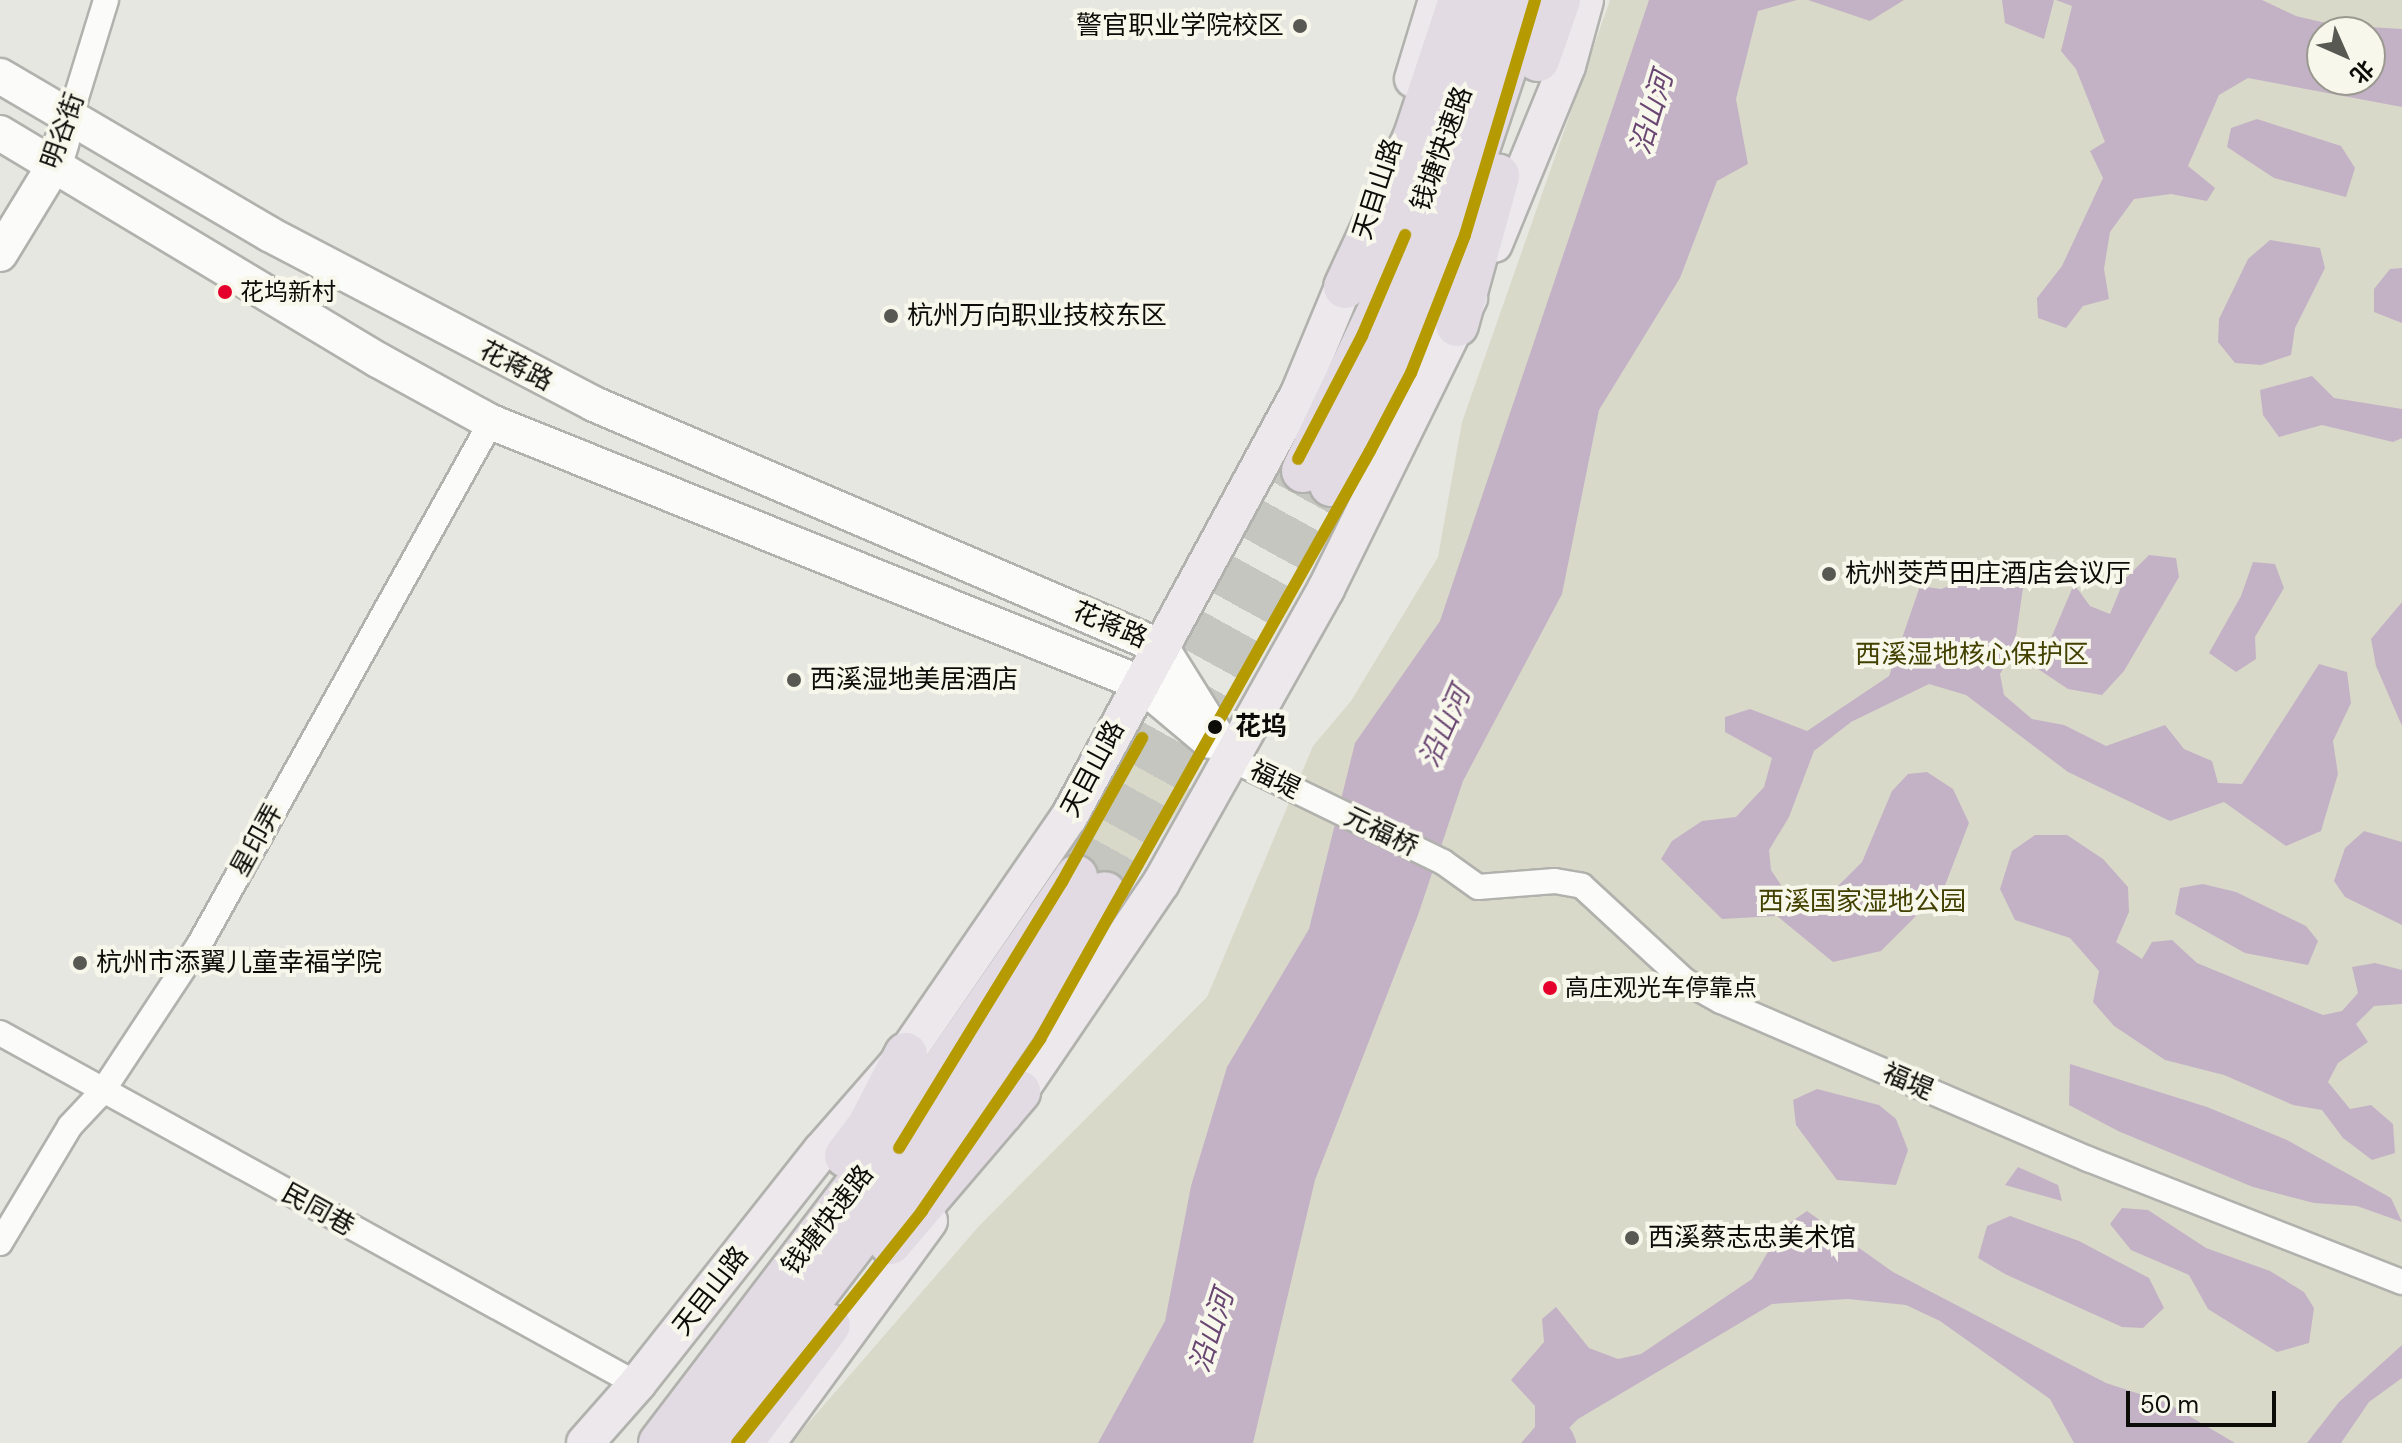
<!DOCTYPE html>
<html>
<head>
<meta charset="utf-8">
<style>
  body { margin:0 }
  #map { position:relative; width:2402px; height:1443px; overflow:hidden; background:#e7e7e1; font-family:"DM Sans","Noto Sans SC",sans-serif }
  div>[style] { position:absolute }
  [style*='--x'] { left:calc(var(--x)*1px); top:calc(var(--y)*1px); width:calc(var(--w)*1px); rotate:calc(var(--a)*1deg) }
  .green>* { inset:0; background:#d9d9c9; transform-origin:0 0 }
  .water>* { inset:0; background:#c3b2c5 }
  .canal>* { height:22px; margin:-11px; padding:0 11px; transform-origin:11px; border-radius:11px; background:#c3b2c5 }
  .highway-tunnel>* { height:42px; margin-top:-21px; transform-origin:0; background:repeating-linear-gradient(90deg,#c6c6c0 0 42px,transparent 0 63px) }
  .roads { filter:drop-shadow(2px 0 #b1b1ad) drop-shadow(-2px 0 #b1b1ad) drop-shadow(0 2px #b1b1ad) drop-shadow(0 -2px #b1b1ad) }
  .street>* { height:24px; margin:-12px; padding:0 12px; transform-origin:12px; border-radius:12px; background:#fbfbfa }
  .secondary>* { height:34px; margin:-17px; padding:0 17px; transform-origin:17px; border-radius:17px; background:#fbfbfa }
  .primary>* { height:36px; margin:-18px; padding:0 18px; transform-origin:18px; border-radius:18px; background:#ece8ec }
  .highway>* { height:42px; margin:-21px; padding:0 21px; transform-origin:21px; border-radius:21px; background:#e2dbe3 }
  .metro-1>* { height:12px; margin:-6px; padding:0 6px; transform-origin:6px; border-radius:6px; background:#b69a02 }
  .dots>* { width:22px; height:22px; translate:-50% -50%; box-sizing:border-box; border:4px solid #f7f7eb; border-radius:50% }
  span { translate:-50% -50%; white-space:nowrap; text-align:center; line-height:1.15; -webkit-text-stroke:8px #f7f7eb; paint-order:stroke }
  .bus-label { font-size:24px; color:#0c0c08 }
  .left { translate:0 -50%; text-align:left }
  .poi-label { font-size:26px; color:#0c0c08 }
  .right { translate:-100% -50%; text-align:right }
  .street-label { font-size:26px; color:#0c0c08 }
  .park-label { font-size:26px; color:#424100 }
  .stop-label { font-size:26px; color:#0c0c08; font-weight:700 }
  .water-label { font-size:28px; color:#6a4672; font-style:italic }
  .north { position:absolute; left:2306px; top:16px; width:80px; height:80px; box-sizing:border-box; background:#f7f7eb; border:2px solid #999990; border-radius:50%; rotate:135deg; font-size:22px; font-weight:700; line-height:32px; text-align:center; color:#0c0c08 }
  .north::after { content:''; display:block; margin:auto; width:28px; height:36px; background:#595954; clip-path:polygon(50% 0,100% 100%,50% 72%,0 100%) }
  .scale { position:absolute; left:2126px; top:1391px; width:150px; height:36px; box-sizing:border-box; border:4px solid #0c0c08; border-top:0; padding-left:10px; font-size:24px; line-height:28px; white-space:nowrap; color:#0c0c08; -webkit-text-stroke:6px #f7f7eb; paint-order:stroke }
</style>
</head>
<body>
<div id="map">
  <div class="green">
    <div style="clip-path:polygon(evenodd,1610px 0,2402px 0,2402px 1443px,791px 1443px,979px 1226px,1207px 997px,1313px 746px,1351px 701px,1438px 557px,1462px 422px,1610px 0,2322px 32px,2370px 32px,2370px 80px,2322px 80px,2322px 32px)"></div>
    <div style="left:1128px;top:750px;width:74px;height:127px;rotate:32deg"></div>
  </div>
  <div class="water">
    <div style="clip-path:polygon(1649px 0,1797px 0,1758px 11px,1736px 99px,1748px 164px,1717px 181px,1680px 278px,1599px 410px,1562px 594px,1463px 781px,1418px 915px,1315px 1180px,1253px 1443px,1098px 1443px,1165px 1321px,1191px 1186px,1227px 1067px,1309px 929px,1355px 743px,1440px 621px)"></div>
    <div style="clip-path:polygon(1808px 0,1904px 0,1870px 21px)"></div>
    <div style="clip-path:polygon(2054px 0,2044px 39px,2005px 23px,2002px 0)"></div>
    <div style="clip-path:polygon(evenodd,2056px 0,2262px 0,2296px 16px,2334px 25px,2402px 29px,2402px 107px,2248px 78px,2219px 95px,2188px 166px,2215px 188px,2207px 201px,2171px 194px,2134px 199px,2110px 232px,2104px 269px,2109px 299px,2083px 306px,2066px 328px,2038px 318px,2037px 298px,2062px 266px,2103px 178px,2090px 151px,2105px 142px,2076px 69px,2061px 51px,2072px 6px,2056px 0,2370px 32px,2370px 80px,2322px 80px,2322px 32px,2370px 32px)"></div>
    <div style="clip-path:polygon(2257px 119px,2341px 146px,2355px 168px,2346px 197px,2274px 178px,2227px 147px,2231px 128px)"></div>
    <div style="clip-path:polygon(2270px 240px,2320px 248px,2325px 268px,2295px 328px,2291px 355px,2261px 365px,2235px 363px,2218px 342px,2219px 319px,2248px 259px)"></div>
    <div style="clip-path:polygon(2402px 268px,2402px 323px,2374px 312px,2374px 289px,2390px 269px)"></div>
    <div style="clip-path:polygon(2312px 376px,2334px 398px,2402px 409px,2402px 438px,2393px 442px,2322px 425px,2279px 437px,2263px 415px,2260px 390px)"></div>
    <div style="clip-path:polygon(2149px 555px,2176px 558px,2179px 577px,2124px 671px,2102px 695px,2068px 689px,2038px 669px,2074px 584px,2090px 606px,2110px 614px,2124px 580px)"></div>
    <div style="clip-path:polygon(2253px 562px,2275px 564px,2284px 588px,2255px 637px,2256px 659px,2236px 672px,2209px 653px,2241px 596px)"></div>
    <div style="clip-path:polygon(2004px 566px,2023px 588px,2014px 650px,2000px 674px,2004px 695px,2032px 719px,2064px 725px,2106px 746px,2165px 725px,2184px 749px,2212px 761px,2218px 783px,2242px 784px,2319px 664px,2347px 672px,2351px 703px,2333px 741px,2338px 774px,2321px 831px,2286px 846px,2224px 802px,2170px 821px,2068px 772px,1966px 695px,1929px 684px,1851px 722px,1814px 751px,1789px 817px,1769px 850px,1771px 870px,1785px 891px,1813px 899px,1835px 889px,1862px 862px,1892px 791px,1908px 774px,1927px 772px,1953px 789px,1969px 823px,1944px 888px,1881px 951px,1833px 962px,1777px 916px,1722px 919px,1661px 859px,1672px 841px,1702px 821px,1736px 817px,1764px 787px,1772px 758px,1725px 732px,1725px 717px,1750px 709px,1807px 731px,1889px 676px,1920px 586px,1941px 589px)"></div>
    <div style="clip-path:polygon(2402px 602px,2402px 726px,2376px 666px,2371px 639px)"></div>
    <div style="clip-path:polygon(2364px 831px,2402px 842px,2402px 925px,2345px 897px,2334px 881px,2345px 848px)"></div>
    <div style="clip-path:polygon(2035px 835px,2067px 835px,2103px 859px,2128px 887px,2129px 912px,2116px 942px,2142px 959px,2152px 942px,2172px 940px,2197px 963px,2323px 1015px,2342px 1011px,2358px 993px,2352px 967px,2375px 963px,2402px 970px,2402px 1004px,2374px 1006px,2356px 1024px,2368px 1042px,2338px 1063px,2328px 1082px,2350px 1109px,2371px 1105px,2393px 1124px,2395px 1153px,2372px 1160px,2343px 1138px,2322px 1110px,2293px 1105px,2224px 1075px,2165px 1060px,2114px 1026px,2093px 1002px,2099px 971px,2070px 938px,2015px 920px,2000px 889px,2012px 851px)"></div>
    <div style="clip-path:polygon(2203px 884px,2236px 892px,2306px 926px,2318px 941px,2308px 965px,2245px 953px,2175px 914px,2180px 888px)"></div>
    <div style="clip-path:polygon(2070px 1064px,2207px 1107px,2287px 1140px,2391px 1198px,2402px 1222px,2357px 1206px,2314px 1203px,2253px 1187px,2118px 1131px,2069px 1105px)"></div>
    <div style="clip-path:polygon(1817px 1089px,1879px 1105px,1896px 1119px,1908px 1150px,1896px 1185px,1837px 1180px,1796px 1125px,1793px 1100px)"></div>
    <div style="clip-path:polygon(2018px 1167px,2058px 1185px,2062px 1201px,2005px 1185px)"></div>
    <div style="clip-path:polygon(2122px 1208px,2148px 1210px,2206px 1248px,2270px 1271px,2304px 1292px,2314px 1308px,2309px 1343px,2277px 1352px,2208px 1309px,2189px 1275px,2131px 1250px,2110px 1224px)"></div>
    <div style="clip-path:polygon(1807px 1211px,1893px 1272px,2106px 1383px,2167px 1403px,2235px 1443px,2074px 1443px,2050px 1399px,1940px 1321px,1906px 1305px,1848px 1299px,1772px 1304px,1578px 1419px,1554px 1443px,1521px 1443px,1535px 1427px,1535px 1406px,1511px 1380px,1544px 1342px,1542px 1319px,1556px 1307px,1589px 1348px,1618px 1359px,1641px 1354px,1752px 1279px,1782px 1228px)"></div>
    <div style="clip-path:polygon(2010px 1216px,2079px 1241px,2149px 1278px,2164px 1308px,2143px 1328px,2122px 1327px,2005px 1274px,1978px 1258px,1987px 1226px)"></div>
    <div style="clip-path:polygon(2402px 1345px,2402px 1378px,2369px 1402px,2341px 1443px,2307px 1443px,2339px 1402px)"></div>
  </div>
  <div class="canal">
    <div style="--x:1562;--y:1436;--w:8;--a:67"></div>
  </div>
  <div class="highway-tunnel">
    <div style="--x:1076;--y:877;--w:465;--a:-60.8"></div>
    <div style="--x:1105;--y:893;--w:466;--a:-61"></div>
  </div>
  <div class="roads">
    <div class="street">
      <div style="--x:71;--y:114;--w:119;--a:-72.9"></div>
      <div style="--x:1231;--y:759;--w:236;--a:25.9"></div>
      <div style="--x:1443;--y:862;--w:43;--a:35.5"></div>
      <div style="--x:1478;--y:887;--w:77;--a:-4.5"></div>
      <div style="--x:1555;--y:881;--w:27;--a:10"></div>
      <div style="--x:1582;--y:886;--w:140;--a:42.7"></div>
      <div style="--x:1685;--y:981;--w:41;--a:29.1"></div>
      <div style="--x:1721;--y:1001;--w:400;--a:23.3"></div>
      <div style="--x:2088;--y:1159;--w:337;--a:21.4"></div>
      <div style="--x:0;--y:1033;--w:727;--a:28.86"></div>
      <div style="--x:0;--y:1243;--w:136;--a:-59.1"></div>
      <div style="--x:70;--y:1126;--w:47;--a:-46.7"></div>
      <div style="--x:102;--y:1092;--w:176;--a:-56.6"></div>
      <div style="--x:199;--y:945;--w:599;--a:-60.82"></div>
    </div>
    <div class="secondary">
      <div style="--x:0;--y:76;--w:312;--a:30.4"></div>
      <div style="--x:269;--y:234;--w:367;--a:27.6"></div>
      <div style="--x:594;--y:404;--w:617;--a:23.2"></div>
      <div style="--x:1161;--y:647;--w:132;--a:58"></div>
      <div style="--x:0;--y:133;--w:441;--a:31"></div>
      <div style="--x:378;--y:360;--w:129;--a:28.8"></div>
      <div style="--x:491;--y:422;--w:700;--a:21.91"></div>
      <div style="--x:1140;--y:683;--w:90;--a:40"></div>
      <div style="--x:0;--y:254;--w:105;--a:-58.6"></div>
      <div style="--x:55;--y:164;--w:24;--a:-73"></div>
    </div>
    <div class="primary">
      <div style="--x:1413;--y:79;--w:83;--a:-73.1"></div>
      <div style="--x:1494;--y:244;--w:192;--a:-67.7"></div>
      <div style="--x:1567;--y:66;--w:68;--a:-74.7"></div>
      <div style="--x:1004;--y:1114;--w:279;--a:-55.8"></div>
      <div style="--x:1161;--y:883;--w:337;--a:-60.7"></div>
      <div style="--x:1326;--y:589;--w:324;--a:-63.8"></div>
      <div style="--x:585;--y:1443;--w:79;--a:-48.6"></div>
      <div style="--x:637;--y:1384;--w:298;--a:-51.7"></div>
      <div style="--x:822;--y:1150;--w:128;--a:-48.8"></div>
      <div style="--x:906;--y:1054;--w:288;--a:-55.5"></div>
      <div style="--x:1069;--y:817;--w:479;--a:-61.5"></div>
      <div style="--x:1298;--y:396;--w:146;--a:-67.5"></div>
      <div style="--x:767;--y:1443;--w:275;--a:-53.9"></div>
    </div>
    <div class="highway">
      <div style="--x:1538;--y:60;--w:64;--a:-70.7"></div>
      <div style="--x:1345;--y:287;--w:166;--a:-65.1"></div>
      <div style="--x:1415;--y:136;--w:143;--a:-71.7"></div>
      <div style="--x:1457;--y:325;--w:155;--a:-74.6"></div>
      <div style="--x:1303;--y:471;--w:225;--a:-64.7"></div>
      <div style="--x:1399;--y:268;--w:284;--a:-70.5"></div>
      <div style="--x:1331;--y:485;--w:146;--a:-61.9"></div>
      <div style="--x:1400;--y:356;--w:105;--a:-67.1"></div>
      <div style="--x:1441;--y:259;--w:273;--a:-71.4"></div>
      <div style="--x:846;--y:1156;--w:39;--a:-53"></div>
      <div style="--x:869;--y:1125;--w:80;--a:-62.5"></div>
      <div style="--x:890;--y:1243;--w:199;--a:-49.5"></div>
      <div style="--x:660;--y:1443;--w:441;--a:-52.7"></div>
      <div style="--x:927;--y:1092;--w:262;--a:-55.3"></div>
      <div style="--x:702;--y:1443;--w:451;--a:-52.6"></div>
      <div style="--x:976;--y:1085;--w:231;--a:-56.1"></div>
      <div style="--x:741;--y:1443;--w:147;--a:-53.3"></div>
    </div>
  </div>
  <div class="metro-1">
    <div style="--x:1298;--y:459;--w:139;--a:-62.5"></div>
    <div style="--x:1362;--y:336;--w:110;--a:-66.9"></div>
    <div style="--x:899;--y:1148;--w:312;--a:-58.5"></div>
    <div style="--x:1062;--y:882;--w:165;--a:-60.9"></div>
    <div style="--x:737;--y:1443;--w:297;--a:-51.4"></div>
    <div style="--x:922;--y:1211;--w:209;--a:-55.5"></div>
    <div style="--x:1040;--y:1039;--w:674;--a:-60.7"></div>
    <div style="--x:1370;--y:451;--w:88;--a:-62.3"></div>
    <div style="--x:1411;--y:373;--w:148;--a:-68.6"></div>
    <div style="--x:1465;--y:235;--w:245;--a:-73.4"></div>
  </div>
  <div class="dots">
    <div style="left:1300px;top:26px;background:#595954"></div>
    <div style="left:225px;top:292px;background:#e4002b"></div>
    <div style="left:891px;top:316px;background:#595954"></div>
    <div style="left:1829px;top:574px;background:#595954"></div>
    <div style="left:794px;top:680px;background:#595954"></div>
    <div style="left:1215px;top:727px;background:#0c0c08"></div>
    <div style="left:80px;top:963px;background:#595954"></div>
    <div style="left:1550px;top:988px;background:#e4002b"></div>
    <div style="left:1632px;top:1238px;background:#595954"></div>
  </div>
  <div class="bus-label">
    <span class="left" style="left:240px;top:292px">花坞新村</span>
    <span class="left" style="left:1565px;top:988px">高庄观光车停靠点</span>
  </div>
  <div class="poi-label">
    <span class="right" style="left:1284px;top:26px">警官职业学院校区</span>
    <span class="left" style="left:907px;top:316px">杭州万向职业技校东区</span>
    <span class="left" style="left:1845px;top:574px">杭州茭芦田庄酒店会议厅</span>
    <span class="left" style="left:810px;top:680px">西溪湿地美居酒店</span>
    <span class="left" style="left:96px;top:963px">杭州市添翼儿童幸福学院</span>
    <span class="left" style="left:1648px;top:1238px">西溪蔡志忠美术馆</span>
  </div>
  <div class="street-label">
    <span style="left:63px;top:131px;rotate:-70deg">明谷街</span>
    <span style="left:1442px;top:149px;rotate:-70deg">钱塘快速路</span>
    <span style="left:1378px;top:189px;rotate:-72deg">天目山路</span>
    <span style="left:516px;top:366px;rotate:27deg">花蒋路</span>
    <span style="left:1110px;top:625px;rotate:23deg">花蒋路</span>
    <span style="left:1093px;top:769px;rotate:-62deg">天目山路</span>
    <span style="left:1275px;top:780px;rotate:26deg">福堤</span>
    <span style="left:1381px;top:832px;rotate:26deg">元福桥</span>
    <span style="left:257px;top:840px;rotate:-61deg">星印弄</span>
    <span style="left:1908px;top:1082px;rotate:23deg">福堤</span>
    <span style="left:318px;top:1210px;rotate:29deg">民同巷</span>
    <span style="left:828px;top:1220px;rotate:-52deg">钱塘快速路</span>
    <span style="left:711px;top:1291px;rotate:-52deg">天目山路</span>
  </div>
  <div class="park-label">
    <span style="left:1972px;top:655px">西溪湿地核心保护区</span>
    <span style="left:1862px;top:902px">西溪国家湿地公园</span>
  </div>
  <div class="stop-label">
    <span class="left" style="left:1235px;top:727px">花坞</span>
  </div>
  <div class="water-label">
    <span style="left:1652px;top:113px;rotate:-73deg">沿山河</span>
    <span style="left:1445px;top:727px;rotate:-66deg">沿山河</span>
    <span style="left:1212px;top:1331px;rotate:-72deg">沿山河</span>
  </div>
  <div class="north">北</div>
  <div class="scale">50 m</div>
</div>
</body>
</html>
